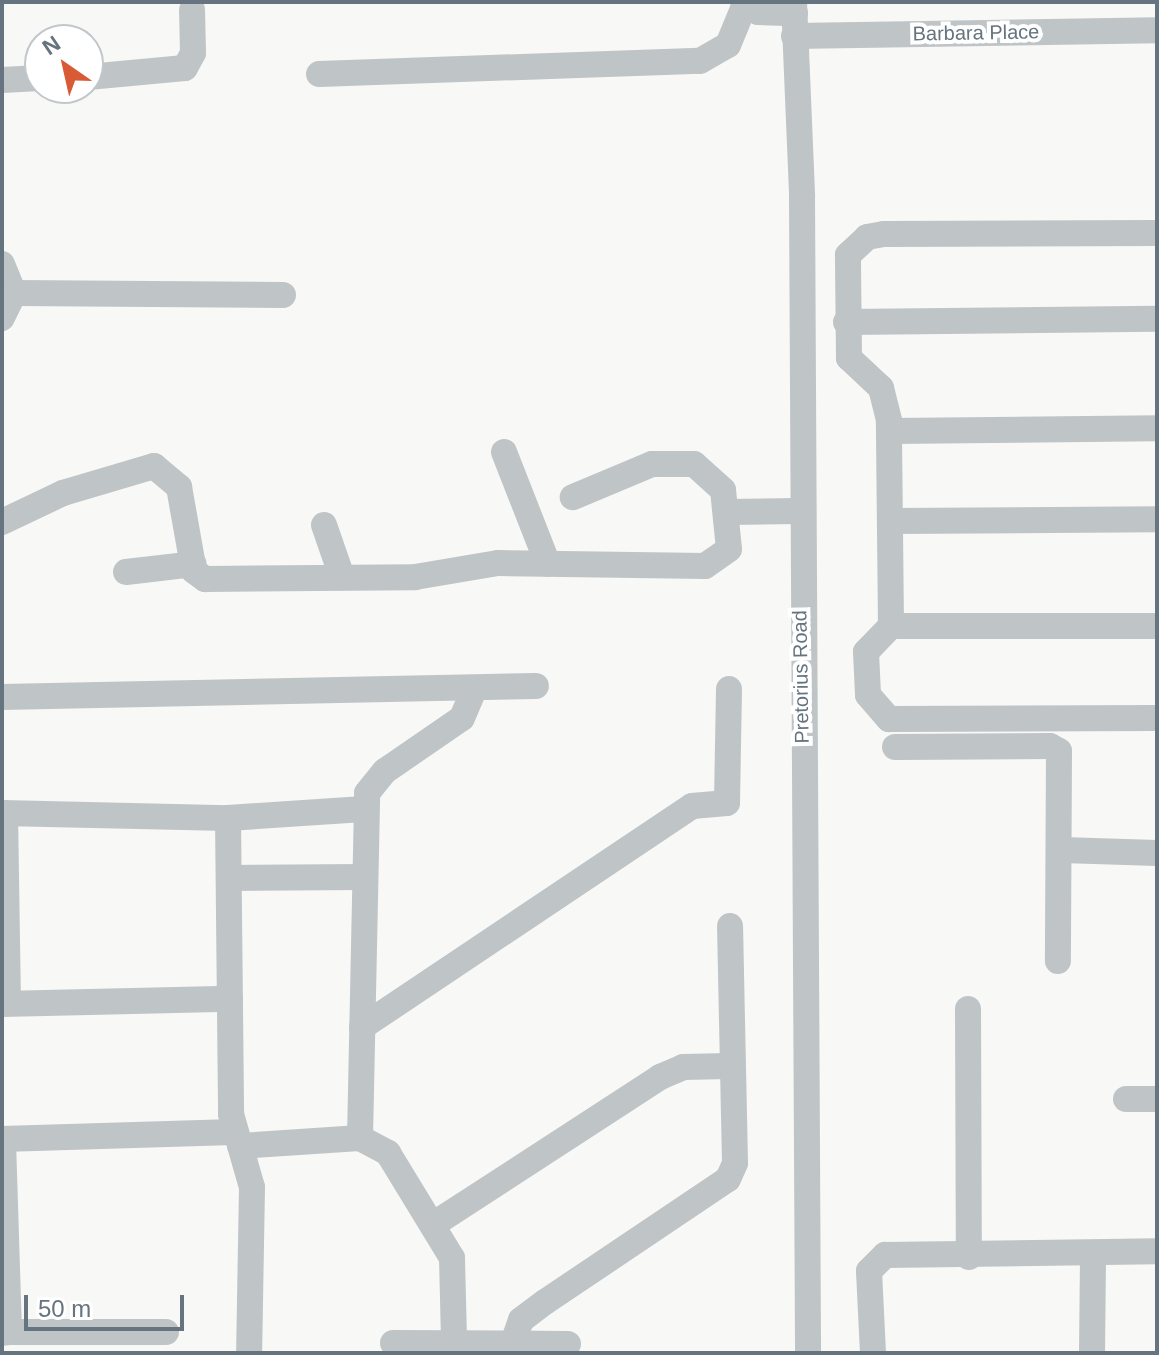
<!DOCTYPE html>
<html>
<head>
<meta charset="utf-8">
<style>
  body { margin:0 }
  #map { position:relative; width:1159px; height:1355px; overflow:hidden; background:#f8f8f6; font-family:Helvetica,sans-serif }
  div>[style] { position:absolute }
  .minor>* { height:26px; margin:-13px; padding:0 13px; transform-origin:13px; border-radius:13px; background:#bfc4c7 }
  span { translate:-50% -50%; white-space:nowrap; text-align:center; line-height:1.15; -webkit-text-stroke:8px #fff; paint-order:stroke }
  .street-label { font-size:20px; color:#65747f }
  .frame { position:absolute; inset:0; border:4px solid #65747f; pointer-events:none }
  .north { position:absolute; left:24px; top:24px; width:80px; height:80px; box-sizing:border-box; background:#fff; border:2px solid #c1c7cc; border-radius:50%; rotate:326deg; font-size:22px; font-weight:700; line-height:32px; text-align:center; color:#65747f }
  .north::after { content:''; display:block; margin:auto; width:28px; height:36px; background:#d95b35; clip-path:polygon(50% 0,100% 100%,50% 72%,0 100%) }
  .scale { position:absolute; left:24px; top:1295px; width:160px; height:36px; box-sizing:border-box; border:4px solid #65747f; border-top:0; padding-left:10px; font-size:24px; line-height:28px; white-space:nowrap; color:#65747f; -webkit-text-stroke:6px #fff; paint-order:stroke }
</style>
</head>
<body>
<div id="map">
  <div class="minor">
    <div style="left:743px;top:2px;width:18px;rotate:34deg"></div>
    <div style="left:758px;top:12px;width:37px;rotate:2deg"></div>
    <div style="left:794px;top:2px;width:194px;rotate:87.6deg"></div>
    <div style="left:802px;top:196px;width:1157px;rotate:89.7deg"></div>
    <div style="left:794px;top:36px;width:363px;rotate:-0.9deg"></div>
    <div style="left:319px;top:74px;width:381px;rotate:-2deg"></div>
    <div style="left:700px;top:61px;width:32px;rotate:-30deg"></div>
    <div style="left:728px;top:45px;width:44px;rotate:-67.5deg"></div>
    <div style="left:88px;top:77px;width:97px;rotate:-5.3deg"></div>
    <div style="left:185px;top:68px;width:17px;rotate:-62deg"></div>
    <div style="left:193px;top:53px;width:43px;rotate:-91.3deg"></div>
    <div style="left:2px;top:80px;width:38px;rotate:-3deg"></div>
    <div style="left:2px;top:264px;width:31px;rotate:68deg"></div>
    <div style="left:14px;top:293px;width:28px;rotate:116deg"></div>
    <div style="left:14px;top:293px;width:269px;rotate:0.4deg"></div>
    <div style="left:846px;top:322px;width:311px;rotate:-0.6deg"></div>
    <div style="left:890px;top:431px;width:267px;rotate:-0.6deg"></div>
    <div style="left:504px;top:452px;width:120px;rotate:68.6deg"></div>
    <div style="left:728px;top:512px;width:71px;rotate:-0.8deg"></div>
    <div style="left:893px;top:521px;width:264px;rotate:-0.4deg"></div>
    <div style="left:2px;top:522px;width:68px;rotate:-25.4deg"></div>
    <div style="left:63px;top:493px;width:95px;rotate:-16.5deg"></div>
    <div style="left:154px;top:466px;width:33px;rotate:40deg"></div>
    <div style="left:179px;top:487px;width:85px;rotate:79.9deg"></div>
    <div style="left:194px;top:571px;width:14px;rotate:36deg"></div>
    <div style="left:205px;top:579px;width:210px;rotate:-0.5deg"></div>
    <div style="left:415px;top:577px;width:84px;rotate:-9.6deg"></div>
    <div style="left:498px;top:563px;width:207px;rotate:0.8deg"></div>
    <div style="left:705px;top:566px;width:29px;rotate:-35deg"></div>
    <div style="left:729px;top:549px;width:59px;rotate:-95.8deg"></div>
    <div style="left:723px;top:490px;width:39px;rotate:-138deg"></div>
    <div style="left:694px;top:464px;width:42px;rotate:180deg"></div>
    <div style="left:652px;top:464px;width:86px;rotate:157.3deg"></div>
    <div style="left:324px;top:525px;width:55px;rotate:70.9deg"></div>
    <div style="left:126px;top:572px;width:68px;rotate:-6.7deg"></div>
    <div style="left:891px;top:626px;width:206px;rotate:-90.6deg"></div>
    <div style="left:889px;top:420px;width:33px;rotate:-104deg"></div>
    <div style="left:881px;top:388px;width:44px;rotate:-136.8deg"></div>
    <div style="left:849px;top:358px;width:103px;rotate:-90.6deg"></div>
    <div style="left:848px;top:255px;width:26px;rotate:-43deg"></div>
    <div style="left:867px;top:237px;width:17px;rotate:-10deg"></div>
    <div style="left:884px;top:234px;width:273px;rotate:-0.2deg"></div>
    <div style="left:1157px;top:626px;width:266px;rotate:180deg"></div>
    <div style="left:891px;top:626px;width:36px;rotate:134deg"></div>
    <div style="left:866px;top:652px;width:43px;rotate:87.3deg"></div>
    <div style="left:868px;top:695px;width:32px;rotate:49deg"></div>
    <div style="left:889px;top:719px;width:268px;rotate:-0.2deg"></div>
    <div style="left:2px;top:697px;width:534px;rotate:-1.18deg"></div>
    <div style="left:895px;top:747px;width:155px;rotate:-0.4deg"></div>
    <div style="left:1050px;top:746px;width:10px;rotate:29deg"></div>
    <div style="left:1059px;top:751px;width:210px;rotate:90.3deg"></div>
    <div style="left:2px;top:813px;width:226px;rotate:1.3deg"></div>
    <div style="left:228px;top:818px;width:136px;rotate:-3.8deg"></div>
    <div style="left:5px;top:813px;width:190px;rotate:89.1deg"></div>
    <div style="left:228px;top:818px;width:296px;rotate:89.4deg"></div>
    <div style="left:231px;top:1114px;width:76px;rotate:74deg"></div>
    <div style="left:252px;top:1187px;width:166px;rotate:91deg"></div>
    <div style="left:1062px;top:850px;width:95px;rotate:1.8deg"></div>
    <div style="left:229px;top:878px;width:134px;rotate:-0.4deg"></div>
    <div style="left:2px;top:1004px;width:228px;rotate:-1.3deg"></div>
    <div style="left:968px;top:1009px;width:248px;rotate:89.8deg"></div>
    <div style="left:362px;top:1027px;width:397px;rotate:-33.8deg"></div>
    <div style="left:692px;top:806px;width:35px;rotate:-5deg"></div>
    <div style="left:727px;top:803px;width:114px;rotate:-89deg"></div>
    <div style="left:1126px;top:1099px;width:31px"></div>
    <div style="left:360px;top:1138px;width:345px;rotate:-88.8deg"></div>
    <div style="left:367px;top:793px;width:28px;rotate:-51deg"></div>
    <div style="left:385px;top:771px;width:93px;rotate:-34.5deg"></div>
    <div style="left:462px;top:718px;width:30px;rotate:-67deg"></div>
    <div style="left:2px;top:1139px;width:232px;rotate:-1.7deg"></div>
    <div style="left:240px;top:1146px;width:120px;rotate:-3.8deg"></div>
    <div style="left:360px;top:1138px;width:32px;rotate:28deg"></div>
    <div style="left:388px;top:1153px;width:123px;rotate:58.6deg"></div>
    <div style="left:452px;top:1258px;width:83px;rotate:88.6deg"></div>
    <div style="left:434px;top:1224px;width:270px;rotate:-33deg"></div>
    <div style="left:660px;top:1077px;width:25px;rotate:-23deg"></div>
    <div style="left:683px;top:1067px;width:46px;rotate:-1.2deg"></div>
    <div style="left:9px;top:1332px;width:157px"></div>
    <div style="left:2px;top:1333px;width:7px;rotate:-8deg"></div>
    <div style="left:9px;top:1332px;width:193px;rotate:-91.8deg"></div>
    <div style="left:393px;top:1343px;width:175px;rotate:0.3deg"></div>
    <div style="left:513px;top:1343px;width:24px;rotate:-71deg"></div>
    <div style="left:521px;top:1320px;width:30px;rotate:-37deg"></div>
    <div style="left:545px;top:1302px;width:220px;rotate:-33.9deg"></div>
    <div style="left:728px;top:1179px;width:17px;rotate:-66deg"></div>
    <div style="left:735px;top:1163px;width:237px;rotate:-91.2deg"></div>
    <div style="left:873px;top:1353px;width:82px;rotate:-92.8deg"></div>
    <div style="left:869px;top:1271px;width:23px;rotate:-45deg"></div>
    <div style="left:885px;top:1255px;width:272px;rotate:-0.8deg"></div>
    <div style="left:1092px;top:1353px;width:100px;rotate:-89.4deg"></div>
  </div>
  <div class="street-label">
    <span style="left:976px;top:33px;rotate:-1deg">Barbara Place</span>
    <span style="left:801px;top:677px;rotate:-91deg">Pretorius Road</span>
  </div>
  <div class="frame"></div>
  <div class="north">N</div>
  <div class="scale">50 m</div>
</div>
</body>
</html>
